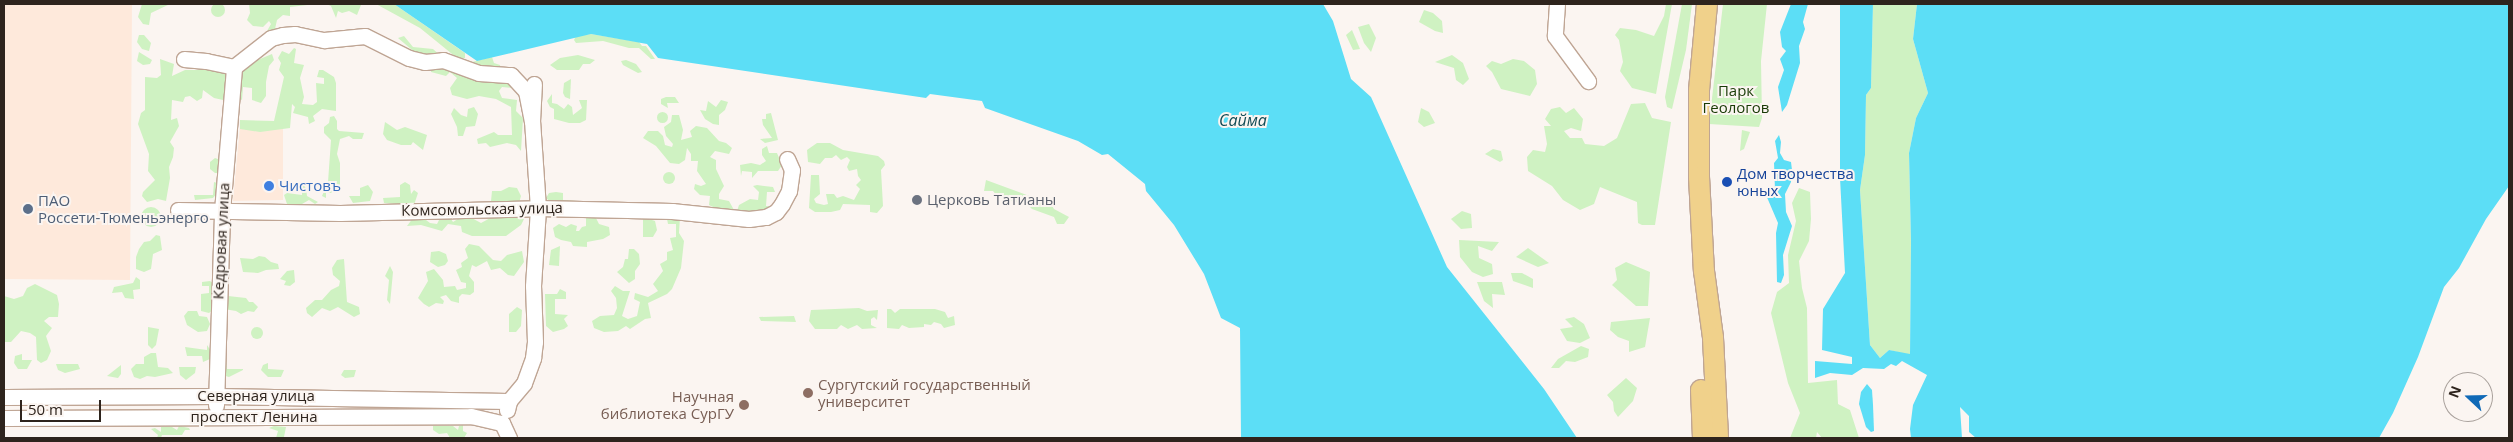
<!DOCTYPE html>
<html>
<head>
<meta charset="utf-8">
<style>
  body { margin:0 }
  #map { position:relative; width:2513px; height:442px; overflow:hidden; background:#fbf5f1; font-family:"Open Sans",sans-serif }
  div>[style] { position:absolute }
  .built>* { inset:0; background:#fee9db }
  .green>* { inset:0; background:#cff2c2 }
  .round { border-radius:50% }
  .water>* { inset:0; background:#5cdef6 }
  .roads { filter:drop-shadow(1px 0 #bfa594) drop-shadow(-1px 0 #bfa594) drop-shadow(0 1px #bfa594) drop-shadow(0 -1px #bfa594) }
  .minor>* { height:15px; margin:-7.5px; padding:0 7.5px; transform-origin:7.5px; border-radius:7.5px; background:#fff }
  .major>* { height:20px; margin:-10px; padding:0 10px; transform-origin:10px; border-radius:10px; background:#f0d18b }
  .dots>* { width:14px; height:14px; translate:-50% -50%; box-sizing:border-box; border:2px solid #fbf5f1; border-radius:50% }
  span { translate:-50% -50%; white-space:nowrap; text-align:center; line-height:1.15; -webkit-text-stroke:4px #fbf5f1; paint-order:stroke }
  .park-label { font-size:15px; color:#193b06 }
  .transit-label { font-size:15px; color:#164399 }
  .left { translate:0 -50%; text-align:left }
  .shop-label { font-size:15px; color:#366cbe }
  .service-label { font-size:15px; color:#4e5e75 }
  .worship-label { font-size:15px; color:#5b616d }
  .street-label { font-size:15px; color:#2e241d }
  .education-label { font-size:15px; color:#785e54 }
  .right { translate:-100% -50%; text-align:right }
  .water-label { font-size:16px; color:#124b55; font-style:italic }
  .frame { position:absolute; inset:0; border:5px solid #2e241d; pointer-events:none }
  .north { position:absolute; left:2443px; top:372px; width:50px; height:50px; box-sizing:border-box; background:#fbf5f1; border:1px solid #a9a19c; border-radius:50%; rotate:291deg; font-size:14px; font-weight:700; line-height:20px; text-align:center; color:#2e241d }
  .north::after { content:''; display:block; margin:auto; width:18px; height:22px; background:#106ab7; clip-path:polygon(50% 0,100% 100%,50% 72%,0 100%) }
  .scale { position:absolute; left:20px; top:400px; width:81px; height:22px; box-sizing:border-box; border:2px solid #2e241d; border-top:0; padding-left:6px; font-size:15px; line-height:18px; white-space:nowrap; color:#2e241d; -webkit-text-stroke:4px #fbf5f1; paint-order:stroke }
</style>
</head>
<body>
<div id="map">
  <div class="built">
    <div style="clip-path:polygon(4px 4px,132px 4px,130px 280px,4px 279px)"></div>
    <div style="clip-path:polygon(240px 126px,283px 127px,283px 200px,233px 201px)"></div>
  </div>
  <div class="green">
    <div class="round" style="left:211px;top:3px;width:14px;height:14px"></div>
    <div style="clip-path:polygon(142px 4px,170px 4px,151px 13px,149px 25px,143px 24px,138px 17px)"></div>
    <div style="clip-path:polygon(249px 4px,316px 4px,290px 7px,290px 16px,283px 15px,277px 20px,275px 29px,270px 34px,267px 31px,271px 24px,269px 21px,263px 27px,253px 26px,247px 20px,250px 13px)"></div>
    <div style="clip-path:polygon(326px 4px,360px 4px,361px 5px,357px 15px,349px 11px,342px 13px,338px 11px,336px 18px,331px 6px)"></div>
    <div style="clip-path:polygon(376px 4px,394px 4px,465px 53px,465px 58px,457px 58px,420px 28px)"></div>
    <div style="clip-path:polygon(1666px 4px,1672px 4px,1656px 94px,1632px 88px,1620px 71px,1623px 62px,1619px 40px,1615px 35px,1620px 28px,1636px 30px,1654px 36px,1664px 16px)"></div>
    <div style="clip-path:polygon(1682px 4px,1692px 4px,1686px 50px,1672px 109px,1667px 107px,1665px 97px)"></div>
    <div style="clip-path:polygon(1723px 4px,1767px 4px,1761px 61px,1762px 118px,1759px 127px,1709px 124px)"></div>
    <div style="clip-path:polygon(1873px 4px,1917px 4px,1913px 39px,1928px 93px,1916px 118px,1909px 153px,1911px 242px,1910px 355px,1889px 350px,1880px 358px,1870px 345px,1860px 190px,1865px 155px,1866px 95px,1871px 88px)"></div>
    <div style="clip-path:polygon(1424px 10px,1433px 13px,1442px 21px,1443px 33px,1435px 31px,1419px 22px)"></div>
    <div style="clip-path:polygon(1369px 24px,1376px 38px,1371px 52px,1364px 43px,1358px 27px)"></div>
    <div style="clip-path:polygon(1352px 30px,1360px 49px,1353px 50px,1346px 35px)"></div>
    <div style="clip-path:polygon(591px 34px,639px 42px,642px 46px,646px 46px,655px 59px,651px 59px,639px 48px,629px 48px,603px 41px,576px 43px,574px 40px,576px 36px)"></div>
    <div style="clip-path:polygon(139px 35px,144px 35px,151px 43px,149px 51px,142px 49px,137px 42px)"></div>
    <div style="clip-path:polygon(404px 36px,413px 47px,433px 49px,442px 57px,418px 55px,398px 38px)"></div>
    <div style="clip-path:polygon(294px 48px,296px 49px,294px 63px,304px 65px,300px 78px,304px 97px,302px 104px,313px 105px,317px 102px,316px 83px,324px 84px,324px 78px,317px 77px,319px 70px,323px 70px,334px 77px,336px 83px,336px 111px,322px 109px,313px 116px,315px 121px,309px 124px,308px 117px,293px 113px,295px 107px,292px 104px,290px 128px,260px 132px,240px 129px,240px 120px,274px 121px,284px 77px,279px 70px,281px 63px,278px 58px,282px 51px,289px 54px)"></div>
    <div style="clip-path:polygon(139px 52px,152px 60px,150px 64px,143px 65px,137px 61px)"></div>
    <div style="clip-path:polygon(272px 54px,274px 60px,269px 66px,266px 82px,266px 96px,261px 103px,252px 100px,252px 88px,243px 87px,242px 100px,240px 99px,241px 67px)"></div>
    <div style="clip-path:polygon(578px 55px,595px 60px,590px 64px,583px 64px,579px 70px,557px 70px,550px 65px,560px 58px)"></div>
    <div style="clip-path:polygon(1452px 55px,1463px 63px,1469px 79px,1463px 85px,1456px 80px,1454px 68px,1435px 62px)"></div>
    <div style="clip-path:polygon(492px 57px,494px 63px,500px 65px,501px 70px,476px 65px,472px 62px)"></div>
    <div style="clip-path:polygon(160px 59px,174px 64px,172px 76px,185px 70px,197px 70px,206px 66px,225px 71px,229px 80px,223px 100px,214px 98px,203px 90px,202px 98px,197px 101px,190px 96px,185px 97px,183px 102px,172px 100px,171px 120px,177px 118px,179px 126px,170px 142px,174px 148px,173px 157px,169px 167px,170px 178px,166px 201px,158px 199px,147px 202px,142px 196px,143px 192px,155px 180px,148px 171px,149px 154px,138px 124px,141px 113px,145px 110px,145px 77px,157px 78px,161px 75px)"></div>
    <div style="clip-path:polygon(1513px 59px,1524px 61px,1535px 70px,1537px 84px,1530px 96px,1501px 89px,1492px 72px,1486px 66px,1492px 61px,1501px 64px)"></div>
    <div style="clip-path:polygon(626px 60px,636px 64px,642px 72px,638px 73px,623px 65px,621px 61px)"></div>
    <div style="clip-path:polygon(440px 64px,491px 82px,509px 81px,512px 88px,502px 87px,499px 91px,502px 98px,517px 100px,516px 111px,523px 118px,521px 151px,516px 145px,507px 143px,490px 147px,486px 143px,478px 144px,477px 139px,494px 132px,498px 135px,512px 135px,511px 107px,496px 99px,479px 96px,467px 99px,452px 95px,450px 88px,457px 78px,450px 72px,446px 76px,431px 72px,431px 67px)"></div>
    <div style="clip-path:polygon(571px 79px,570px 99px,565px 97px,563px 93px,564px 83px)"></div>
    <div style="clip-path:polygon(552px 94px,552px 103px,557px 104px,564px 109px,568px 104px,572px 107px,573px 115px,582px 108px,579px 100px,587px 100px,586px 120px,580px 123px,569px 123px,554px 119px,554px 109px,550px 107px,547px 101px)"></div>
    <div style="clip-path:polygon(666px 97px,675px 97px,679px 103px,667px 103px,668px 108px,661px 104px,661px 99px)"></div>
    <div style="clip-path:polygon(721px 100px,728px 102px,725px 110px,719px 115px,719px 125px,713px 124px,705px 119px,700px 110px,706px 111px,708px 101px,716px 107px)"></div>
    <div style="clip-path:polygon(1645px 103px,1652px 118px,1671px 122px,1655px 225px,1642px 225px,1638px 223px,1637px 202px,1600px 187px,1594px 204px,1580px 210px,1563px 200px,1552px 186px,1528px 171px,1527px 157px,1533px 150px,1545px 152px,1547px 144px,1544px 126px,1551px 126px,1545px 119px,1551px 109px,1560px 107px,1566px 113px,1574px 108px,1583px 119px,1581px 131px,1571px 128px,1564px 131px,1570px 138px,1582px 138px,1585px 144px,1604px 146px,1617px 138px,1631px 104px)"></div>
    <div style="clip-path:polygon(474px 107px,478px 114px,475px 126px,466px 127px,463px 136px,458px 136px,457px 127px,451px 114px,454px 108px,461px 115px,467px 117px,468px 109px)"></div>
    <div style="clip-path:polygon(1421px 108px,1429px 112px,1435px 123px,1424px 127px,1418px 122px)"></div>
    <div class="round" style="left:656.5px;top:111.5px;width:11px;height:11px"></div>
    <div style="clip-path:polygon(771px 113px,778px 140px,765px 143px,760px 139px,772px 138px,763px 125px,762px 119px,766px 119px,766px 114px)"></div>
    <div style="clip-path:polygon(672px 115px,679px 115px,683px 130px,681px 140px,692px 137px,690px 131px,696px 126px,707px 128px,719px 141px,726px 143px,732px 148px,729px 154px,715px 151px,710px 157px,716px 160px,716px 169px,724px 186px,719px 194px,719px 199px,729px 201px,734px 210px,729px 211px,715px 208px,709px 205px,710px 196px,700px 195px,694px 189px,695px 184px,701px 186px,706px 184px,697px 171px,698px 161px,691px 161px,691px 154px,687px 148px,685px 160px,679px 164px,670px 163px,656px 146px,643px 138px,648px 131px,658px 131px,663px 136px,665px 145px,672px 147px,673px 144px,666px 136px,664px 127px,671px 122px)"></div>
    <div style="clip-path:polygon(334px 116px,337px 121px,337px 129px,339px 131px,364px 133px,362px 139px,353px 139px,349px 136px,340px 139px,337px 154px,340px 163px,340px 190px,334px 188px,332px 193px,326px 193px,326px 198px,322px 196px,328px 182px,331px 140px,324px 133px,324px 127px,329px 123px,330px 117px)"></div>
    <div style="clip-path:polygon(385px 122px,397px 130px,405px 127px,427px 135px,423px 150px,413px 142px,411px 145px,401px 145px,387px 140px,383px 134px)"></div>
    <div style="clip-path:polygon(1742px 130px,1750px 132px,1744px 149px,1740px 151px)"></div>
    <div style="clip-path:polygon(817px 143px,830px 143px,843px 150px,878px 156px,884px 161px,885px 165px,881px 170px,883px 206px,877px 213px,870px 212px,870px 205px,843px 204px,840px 210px,831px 212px,815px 212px,809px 208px,811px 175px,819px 175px,820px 194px,814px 199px,816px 203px,824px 205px,828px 204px,826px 194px,834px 194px,837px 198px,843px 196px,854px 200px,860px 189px,856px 185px,861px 180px,858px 176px,857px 169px,849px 171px,847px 167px,850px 160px,847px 157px,841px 160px,836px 155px,832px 158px,825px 158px,820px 164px,808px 162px,807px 150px)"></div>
    <div style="clip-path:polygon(767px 146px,769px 153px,777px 153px,782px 165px,778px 171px,758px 171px,752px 178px,752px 172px,742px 171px,741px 176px,740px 165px,751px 163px,760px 165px,766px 161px,762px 155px,762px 149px)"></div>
    <div style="clip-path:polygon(1493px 149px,1501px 151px,1503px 160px,1500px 162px,1485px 154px)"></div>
    <div style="clip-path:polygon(215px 158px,223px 161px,221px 173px,215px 173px,210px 169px,210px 162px)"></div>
    <div class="round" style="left:663px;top:172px;width:12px;height:12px"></div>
    <div style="clip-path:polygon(986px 180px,1051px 204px,1054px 209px,1069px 217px,1064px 224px,1057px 224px,1054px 217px,1032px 209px,1027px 204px,1011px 201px,1008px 197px,998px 197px,993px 191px,984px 191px)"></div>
    <div style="clip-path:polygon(214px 182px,217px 183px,219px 191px,213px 198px,195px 200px,194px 195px,213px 195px)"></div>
    <div style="clip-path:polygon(405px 182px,410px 185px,411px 194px,414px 190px,418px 193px,414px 205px,384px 203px,383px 198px,400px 197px,400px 185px)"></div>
    <div style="clip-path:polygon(302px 183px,306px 188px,307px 196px,318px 202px,315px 204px,309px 200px,302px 204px,287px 204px,284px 195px,287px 193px,302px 195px)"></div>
    <div style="clip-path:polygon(368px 185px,373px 192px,370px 201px,353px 203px,349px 196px,360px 196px,360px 188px)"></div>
    <div style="clip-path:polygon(757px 185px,773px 187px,775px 192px,767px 192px,766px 206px,777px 207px,763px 214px,737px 211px,739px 205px,750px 199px,758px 200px,759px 192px,753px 186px)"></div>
    <div style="clip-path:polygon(509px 187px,517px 188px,521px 196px,519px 203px,506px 204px,491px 201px,492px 191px,501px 191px)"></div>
    <div style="clip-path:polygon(1799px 188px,1810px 192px,1811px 219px,1809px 241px,1799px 261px,1802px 288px,1807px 308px,1808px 383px,1837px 380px,1838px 404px,1850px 410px,1859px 438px,1822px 438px,1817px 432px,1816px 438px,1790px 438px,1800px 413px,1788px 383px,1771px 313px,1777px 292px,1789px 283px,1788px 255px,1796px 221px,1792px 203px)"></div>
    <div style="clip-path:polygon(556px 192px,563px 193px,563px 200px,577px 201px,573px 204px,553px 204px,546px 198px,549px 193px)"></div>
    <div class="round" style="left:141px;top:207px;width:20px;height:20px"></div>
    <div style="clip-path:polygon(1462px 211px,1471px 214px,1472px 228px,1461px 229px,1451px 219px)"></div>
    <div style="clip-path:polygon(515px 214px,524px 219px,521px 225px,506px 236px,472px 236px,462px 232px,461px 226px,448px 224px,442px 231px,421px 225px,407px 226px,413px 218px,422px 217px,430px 223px,437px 224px,440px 218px,449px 216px,453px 222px,461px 217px,468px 216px,481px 223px,494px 216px)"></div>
    <div style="clip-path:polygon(673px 215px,680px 217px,679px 233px,684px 241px,681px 268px,672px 289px,667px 294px,648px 303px,651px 318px,645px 319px,630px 329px,626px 326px,618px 331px,604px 332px,594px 328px,592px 321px,600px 316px,614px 315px,617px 308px,616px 298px,611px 291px,615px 286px,623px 291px,630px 291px,622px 316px,628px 319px,637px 316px,640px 302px,634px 299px,635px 293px,648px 297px,658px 291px,653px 284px,663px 271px,660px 264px,667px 260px,667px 252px,673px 250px,670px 238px,676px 237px,676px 224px,668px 224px,667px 219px)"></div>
    <div style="clip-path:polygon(586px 217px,596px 218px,599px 224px,609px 227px,610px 235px,603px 239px,587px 242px,587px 247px,573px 246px,571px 242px,561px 240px,555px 237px,553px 228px,559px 224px,566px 227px,571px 224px,577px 226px,576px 231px,579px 231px,582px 227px,586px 226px)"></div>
    <div style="clip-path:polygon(643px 217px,655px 221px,657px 230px,653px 237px,643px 237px)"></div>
    <div style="clip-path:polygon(156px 235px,160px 236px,162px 250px,153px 254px,151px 269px,144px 272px,136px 269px,136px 257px,139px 249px,144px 242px,150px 241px)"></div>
    <div style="clip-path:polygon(1459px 240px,1499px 242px,1492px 251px,1478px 246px,1479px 258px,1492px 264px,1493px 274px,1483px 277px,1472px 272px,1460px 257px)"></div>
    <div style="clip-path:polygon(469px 244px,479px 246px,493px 260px,501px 261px,507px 255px,522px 251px,524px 262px,514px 276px,508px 275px,500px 268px,491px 270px,487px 261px,476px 267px,472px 265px,469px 276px,474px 282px,474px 292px,470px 295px,462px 294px,459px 297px,459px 303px,451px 301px,446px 295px,440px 297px,444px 301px,443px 304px,436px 303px,429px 307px,424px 304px,418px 298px,428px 281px,426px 272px,434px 269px,443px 280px,444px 287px,455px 286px,457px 290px,466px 288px,466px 283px,461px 282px,456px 270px,462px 267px,461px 263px,468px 258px,465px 249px)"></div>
    <div style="clip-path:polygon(560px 246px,559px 266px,549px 265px,551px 250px)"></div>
    <div style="clip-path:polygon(1528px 248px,1549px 263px,1538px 267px,1516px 257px)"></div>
    <div style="clip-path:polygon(629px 249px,634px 249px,639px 254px,640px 264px,635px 271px,635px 279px,629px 283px,617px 272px,623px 267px,625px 259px,628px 259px)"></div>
    <div style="clip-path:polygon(439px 251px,446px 254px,448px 261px,445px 265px,438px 267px,430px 262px,431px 252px)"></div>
    <div style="clip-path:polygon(259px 256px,265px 257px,271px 262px,278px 264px,279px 269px,266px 270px,258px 273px,243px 272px,240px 258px,253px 259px)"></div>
    <div style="clip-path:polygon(344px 259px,347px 302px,359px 307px,360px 314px,354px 317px,338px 307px,330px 311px,322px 308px,312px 317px,307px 313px,306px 308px,315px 300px,322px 300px,331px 290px,339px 286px,340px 281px,333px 275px,332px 268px,337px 260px)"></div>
    <div style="clip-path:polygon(1626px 262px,1650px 272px,1648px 306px,1636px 306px,1612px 285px,1617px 280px,1615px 268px)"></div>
    <div style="clip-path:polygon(390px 266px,393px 272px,390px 304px,387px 300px,389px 280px,385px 276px)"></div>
    <div style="clip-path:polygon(294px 270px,295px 282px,290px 286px,284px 285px,286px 281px,280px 279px,287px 271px)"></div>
    <div style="clip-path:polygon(1511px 273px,1522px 273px,1533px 279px,1533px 288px,1513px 281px)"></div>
    <div style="clip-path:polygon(136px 277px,140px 280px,140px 289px,133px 290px,134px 299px,125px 298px,122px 292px,112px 293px,114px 287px,133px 283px)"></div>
    <div style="clip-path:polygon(210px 281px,214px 284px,214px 309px,209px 313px,201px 311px,201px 294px,209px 293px,209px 286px,202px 286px,202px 282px)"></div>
    <div style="clip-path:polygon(1477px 282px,1502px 282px,1505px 295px,1492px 294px,1493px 308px,1484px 301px)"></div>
    <div style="clip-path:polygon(35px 284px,57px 295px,59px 304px,58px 317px,49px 317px,44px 321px,52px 328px,46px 336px,51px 351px,47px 360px,41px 363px,37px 360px,36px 337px,30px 333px,21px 331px,11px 342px,4px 342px,4px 296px,14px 299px,23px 296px,27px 288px)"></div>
    <div style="clip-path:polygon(560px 289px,566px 292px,566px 299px,555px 299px,555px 314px,568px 315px,564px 319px,568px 326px,564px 329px,553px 332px,546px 326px,545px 294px,557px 294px)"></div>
    <div style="clip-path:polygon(228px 296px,246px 298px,249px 302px,253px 302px,258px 307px,254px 312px,248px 311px,241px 314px,236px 311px,224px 309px)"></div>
    <div style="clip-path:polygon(517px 307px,522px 310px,521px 326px,516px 332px,509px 332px,509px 314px)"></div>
    <div style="clip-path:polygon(859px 308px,867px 311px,878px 310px,877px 320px,874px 317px,871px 319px,871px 325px,877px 328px,862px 329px,857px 325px,848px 329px,841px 325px,837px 329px,815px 329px,809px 321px,811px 310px)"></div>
    <div style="clip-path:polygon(887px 309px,891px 309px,895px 313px,900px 309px,935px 309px,945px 312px,948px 318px,954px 316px,955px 325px,944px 328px,941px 324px,934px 322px,931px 325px,924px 324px,924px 327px,909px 328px,902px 325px,899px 329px,887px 328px)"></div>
    <div style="clip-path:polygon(188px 311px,197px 311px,199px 316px,207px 317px,210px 324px,207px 331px,198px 332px,187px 325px,184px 316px)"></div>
    <div style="clip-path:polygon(794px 316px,796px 322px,761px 321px,759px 317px)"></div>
    <div style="clip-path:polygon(1574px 317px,1584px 324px,1590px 338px,1580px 343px,1567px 341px,1560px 329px,1573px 327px,1565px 319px)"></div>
    <div style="clip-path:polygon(1650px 318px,1645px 347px,1629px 352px,1629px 341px,1618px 337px,1610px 330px,1611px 322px)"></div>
    <div style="clip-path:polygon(148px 327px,159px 329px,156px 345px,152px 349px,148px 345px)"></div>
    <div class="round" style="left:251px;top:327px;width:12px;height:12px"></div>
    <div style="clip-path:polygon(207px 345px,211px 351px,210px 359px,203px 362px,202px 356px,187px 356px,185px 347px,207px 350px)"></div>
    <div style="clip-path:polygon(1581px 346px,1589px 349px,1588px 357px,1575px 362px,1566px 361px,1559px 368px,1551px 368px,1558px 359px)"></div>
    <div style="clip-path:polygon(151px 353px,156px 353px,158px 367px,168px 368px,173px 373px,155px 377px,147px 376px,140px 379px,134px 377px,131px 369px,136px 364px,144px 364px,144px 357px)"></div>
    <div style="clip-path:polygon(22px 354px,22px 360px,32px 360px,27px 369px,18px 369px,14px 363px,15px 356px)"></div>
    <div style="clip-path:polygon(226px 360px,227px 369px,243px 369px,243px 370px,229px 377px,222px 375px,221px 361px)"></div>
    <div style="clip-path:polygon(268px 363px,268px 369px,284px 370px,281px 377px,268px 377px,261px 370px,263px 365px)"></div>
    <div style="clip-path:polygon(56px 364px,78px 364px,80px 369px,65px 373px,58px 370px)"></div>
    <div style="clip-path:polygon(121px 365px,121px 374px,118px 378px,107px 376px)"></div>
    <div style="clip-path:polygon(179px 367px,196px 367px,195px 373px,186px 380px,180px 375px)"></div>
    <div style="clip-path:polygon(344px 370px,356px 370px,354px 377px,345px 378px,341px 375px)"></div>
    <div style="clip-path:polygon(1626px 378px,1637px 388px,1633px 401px,1618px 417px,1614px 411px,1613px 402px,1607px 395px)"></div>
    <div style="clip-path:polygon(463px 425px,463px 431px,467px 433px,464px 438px,450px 438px,447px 433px,439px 434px,433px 430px,433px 426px,453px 426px,458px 430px,459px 426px)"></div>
    <div style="clip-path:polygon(179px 426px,189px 428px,190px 430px,185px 430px,182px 435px,162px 435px,161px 438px,157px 438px,158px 435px,151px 429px,155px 428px,161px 432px,161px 427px,172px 427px,177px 430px)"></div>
    <div style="clip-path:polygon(274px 426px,286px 427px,284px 437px,276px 438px,278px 431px,269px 428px)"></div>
  </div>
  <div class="water">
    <div style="clip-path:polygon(394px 4px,1323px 4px,1333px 21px,1351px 79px,1371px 97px,1447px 267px,1544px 389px,1577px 438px,1241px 438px,1240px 328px,1221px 318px,1204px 274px,1174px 225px,1146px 191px,1145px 184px,1108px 154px,1102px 155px,1078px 141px,985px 108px,982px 101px,930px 94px,926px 98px,658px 58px,647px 44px,591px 34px,477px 61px)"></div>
    <div style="clip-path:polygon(1791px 4px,1808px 4px,1803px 22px,1805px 29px,1799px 46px,1800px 63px,1787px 105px,1782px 112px,1778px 87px,1784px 70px,1780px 59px,1786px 51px,1782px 47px,1780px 32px)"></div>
    <div style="clip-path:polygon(1840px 4px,1873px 4px,1871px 88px,1866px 95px,1865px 155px,1860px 190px,1870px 345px,1880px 358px,1889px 350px,1910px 354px,1911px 242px,1909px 153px,1916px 118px,1928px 93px,1913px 39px,1917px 4px,2509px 4px,2509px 186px,2486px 219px,2459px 268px,2444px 287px,2418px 357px,2393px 413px,2379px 438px,1976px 438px,1969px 432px,1969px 416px,1960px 407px,1962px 438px,1911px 438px,1910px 429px,1913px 405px,1927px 375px,1902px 361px,1896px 366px,1891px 364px,1884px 369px,1863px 368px,1852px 375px,1830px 373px,1815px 378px,1815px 361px,1852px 364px,1852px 357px,1822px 350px,1823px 309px,1845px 273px,1840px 178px)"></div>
    <div style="clip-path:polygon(1779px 135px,1781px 142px,1780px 153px,1784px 160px,1791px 162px,1792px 170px,1791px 182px,1785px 194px,1786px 212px,1792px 226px,1783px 255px,1784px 275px,1781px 283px,1777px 282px,1776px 233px,1778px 223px,1766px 195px,1775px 190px,1774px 163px,1778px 158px,1775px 141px)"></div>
    <div style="clip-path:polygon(1867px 384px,1872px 390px,1873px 405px,1874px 431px,1871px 432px,1866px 427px,1859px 404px,1861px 392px)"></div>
  </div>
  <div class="roads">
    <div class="minor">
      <div style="left:1557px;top:4px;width:32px;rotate:94deg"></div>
      <div style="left:1555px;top:36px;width:56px;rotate:53.7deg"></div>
      <div style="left:184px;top:59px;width:22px;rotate:5deg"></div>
      <div style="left:206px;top:61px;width:29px;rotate:12deg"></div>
      <div style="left:234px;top:67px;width:47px;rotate:-38.1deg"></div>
      <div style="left:271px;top:38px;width:12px;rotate:-14deg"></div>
      <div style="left:283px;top:35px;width:12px;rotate:-5deg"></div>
      <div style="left:295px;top:34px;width:30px;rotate:12deg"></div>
      <div style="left:324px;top:40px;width:41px;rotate:-5.6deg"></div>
      <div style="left:365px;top:36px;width:49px;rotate:26.6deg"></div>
      <div style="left:409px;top:58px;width:16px;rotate:14deg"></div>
      <div style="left:425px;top:62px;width:18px;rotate:-6deg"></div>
      <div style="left:443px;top:60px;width:38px;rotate:20deg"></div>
      <div style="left:479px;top:73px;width:32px;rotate:4deg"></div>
      <div style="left:511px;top:75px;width:22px;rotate:47deg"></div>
      <div style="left:526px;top:91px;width:31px;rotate:79deg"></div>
      <div style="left:178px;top:210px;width:162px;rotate:1.1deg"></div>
      <div style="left:340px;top:213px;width:198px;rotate:-1.4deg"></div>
      <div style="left:538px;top:208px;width:134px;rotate:1.3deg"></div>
      <div style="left:672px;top:211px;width:77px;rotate:5.9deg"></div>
      <div style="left:749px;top:219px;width:17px;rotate:-7deg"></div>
      <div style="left:766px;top:217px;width:11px;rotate:-27deg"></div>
      <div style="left:776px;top:212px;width:10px;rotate:-53deg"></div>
      <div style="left:782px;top:204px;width:15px;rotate:-62deg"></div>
      <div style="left:789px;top:191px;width:21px;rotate:-82deg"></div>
      <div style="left:792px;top:170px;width:12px;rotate:-114deg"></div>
      <div style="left:4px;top:397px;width:212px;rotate:-0.3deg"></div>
      <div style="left:216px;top:396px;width:293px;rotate:1deg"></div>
      <div style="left:216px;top:405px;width:194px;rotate:-88.2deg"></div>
      <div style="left:222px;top:211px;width:144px;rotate:-85.2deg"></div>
      <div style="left:507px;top:410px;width:9px;rotate:-77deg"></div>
      <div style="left:509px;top:401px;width:23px;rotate:-50deg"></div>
      <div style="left:524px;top:383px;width:27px;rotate:-70deg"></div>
      <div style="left:533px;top:358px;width:16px;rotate:-83deg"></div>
      <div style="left:535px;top:342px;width:56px;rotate:-92deg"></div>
      <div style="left:533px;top:286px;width:78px;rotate:-86.3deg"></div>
      <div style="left:538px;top:208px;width:87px;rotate:-93.9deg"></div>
      <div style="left:532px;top:121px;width:37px;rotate:-87deg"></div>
      <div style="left:4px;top:418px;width:467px;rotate:-0.2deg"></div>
      <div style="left:471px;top:416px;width:32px;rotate:13deg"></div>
      <div style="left:502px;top:423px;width:17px;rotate:65deg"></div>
    </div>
    <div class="major">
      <div style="left:1707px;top:4px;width:86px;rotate:95.3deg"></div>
      <div style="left:1699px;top:90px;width:87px;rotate:90deg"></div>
      <div style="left:1699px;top:177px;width:94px;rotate:87deg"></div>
      <div style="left:1704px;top:271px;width:68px;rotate:82.3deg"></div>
      <div style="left:1713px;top:338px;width:100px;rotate:87.1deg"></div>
      <div style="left:1701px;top:390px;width:48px;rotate:87.6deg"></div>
    </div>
  </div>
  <div class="dots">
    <div style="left:1727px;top:182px;background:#1a4fb4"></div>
    <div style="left:269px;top:186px;background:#3f7fe0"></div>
    <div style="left:917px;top:200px;background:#6b7280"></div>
    <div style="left:28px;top:209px;background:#5c6f8a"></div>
    <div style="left:808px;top:393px;background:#8d6e63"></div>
    <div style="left:744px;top:405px;background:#8d6e63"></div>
  </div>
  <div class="park-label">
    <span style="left:1736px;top:99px">Парк<br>Геологов</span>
  </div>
  <div class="transit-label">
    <span class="left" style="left:1737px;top:182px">Дом творчества<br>юных</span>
  </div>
  <div class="shop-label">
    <span class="left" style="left:279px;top:186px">Чистовъ</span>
  </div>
  <div class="service-label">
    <span class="left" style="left:38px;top:209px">ПАО<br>Россети-Тюменьэнерго</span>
  </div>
  <div class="worship-label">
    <span class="left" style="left:927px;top:200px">Церковь Татианы</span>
  </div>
  <div class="street-label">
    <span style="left:482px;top:209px;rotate:-1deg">Комсомольская улица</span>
    <span style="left:221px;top:241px;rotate:-87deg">Кедровая улица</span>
    <span style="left:256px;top:396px">Северная улица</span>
    <span style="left:254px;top:417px">проспект Ленина</span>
  </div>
  <div class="education-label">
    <span class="left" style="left:818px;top:393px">Сургутский государственный<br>университет</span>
    <span class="right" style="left:734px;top:405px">Научная<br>библиотека СурГУ</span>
  </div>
  <div class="water-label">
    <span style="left:1243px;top:120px">Сайма</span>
  </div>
  <div class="frame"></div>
  <div class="north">N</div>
  <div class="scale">50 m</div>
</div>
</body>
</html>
